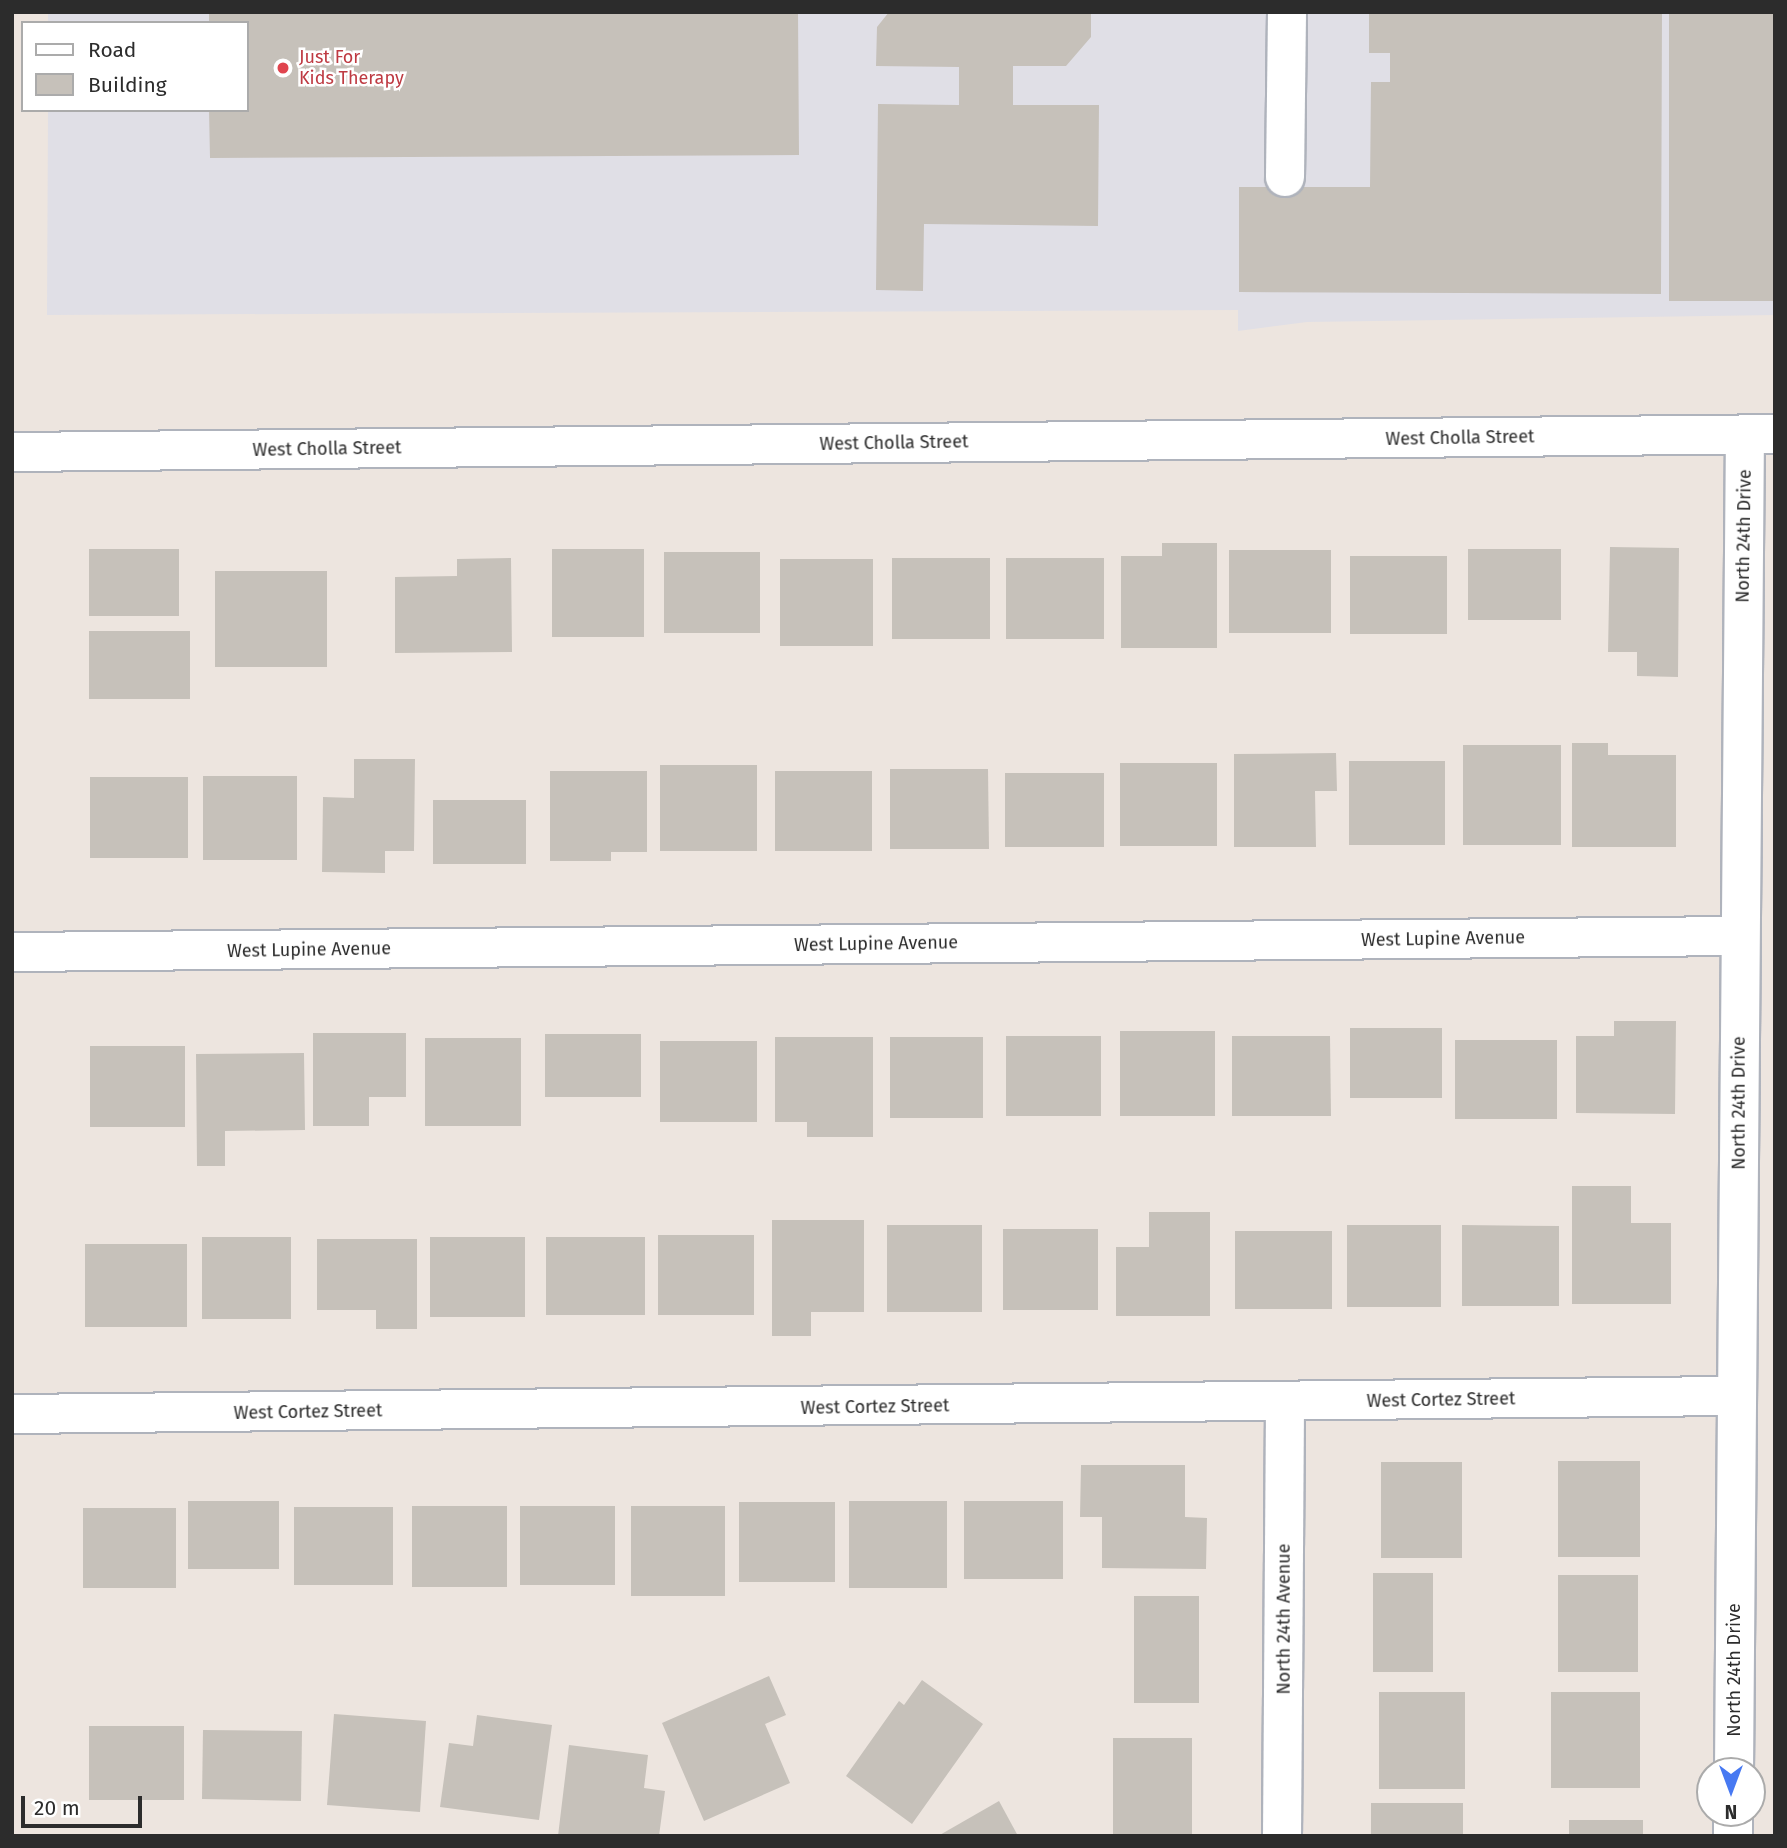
<!DOCTYPE html>
<html>
<head>
<meta charset="utf-8">
<style>
  body { margin:0 }
  #map { position:relative; width:1787px; height:1848px; overflow:hidden; background:#ede5df; font-family:"Fira Sans",sans-serif }
  div>[style] { position:absolute }
  .industrial>* { inset:0; background:#e0dfe6 }
  .building>* { inset:0; background:#c6c1ba }
  .roads { filter:drop-shadow(2px 0 #afb3bc) drop-shadow(-2px 0 #afb3bc) drop-shadow(0 2px #afb3bc) drop-shadow(0 -2px #afb3bc) }
  .minor>* { height:38px; margin:-19px; padding:0 19px; transform-origin:19px; border-radius:19px; background:#fff }
  .dots>* { width:19px; height:19px; translate:-50% -50%; box-sizing:border-box; border:4px solid #fff; border-radius:50% }
  span { translate:-50% -50%; white-space:nowrap; text-align:center; line-height:1.15; -webkit-text-stroke:5px #fff; paint-order:stroke }
  .health-label { font-size:18px; color:#be3a42 }
  .left { translate:0 -50%; text-align:left }
  .street-label { font-size:18px; color:#2c2c2c }
  .frame { position:absolute; inset:0; border:14px solid #2c2c2c; pointer-events:none }
  .legend { position:absolute; left:21px; top:21px; width:228px; height:91px; box-sizing:border-box; background:#fff; border:2px solid #ababab; margin:0; padding:9px 12px; list-style:none; font-size:21px; color:#2c2c2c }
  .legend li { display:flex; align-items:center; gap:14px; height:35px }
  .legend b { width:35px; border:2px solid #ababab }
  .north { position:absolute; left:1696px; top:1757px; width:70px; height:70px; box-sizing:border-box; background:#fff; border:2px solid #ababab; border-radius:50%; rotate:180deg; font-size:19px; font-weight:700; line-height:28px; text-align:center; color:#2c2c2c }
  .north::after { content:''; display:block; margin:auto; width:24px; height:32px; background:#4779f2; clip-path:polygon(50% 0,100% 100%,50% 72%,0 100%) }
  .scale { position:absolute; left:21px; top:1796px; width:121px; height:32px; box-sizing:border-box; border:4px solid #2c2c2c; border-top:0; padding-left:9px; font-size:21px; line-height:24px; white-space:nowrap; color:#2c2c2c; -webkit-text-stroke:5px #fff; paint-order:stroke }
</style>
</head>
<body>
<div id="map">
  <div class="industrial">
    <div style="clip-path:polygon(48px 12px,1775px 12px,1775px 315px,1307px 322px,1238px 331px,1238px 310px,47px 315px,48px 110px,247px 110px,247px 23px,48px 23px)"></div>
  </div>
  <div class="building">
    <div style="clip-path:polygon(209px 12px,798px 12px,799px 155px,210px 158px,209px 110px,247px 110px,247px 23px,209px 23px)"></div>
    <div style="clip-path:polygon(889px 12px,1091px 12px,1091px 37px,1066px 66px,1013px 66px,1013px 105px,1099px 105px,1098px 226px,924px 224px,923px 291px,876px 290px,878px 104px,959px 105px,959px 67px,876px 66px,877px 27px)"></div>
    <div style="clip-path:polygon(1369px 12px,1662px 12px,1661px 294px,1239px 292px,1239px 187px,1370px 187px,1371px 82px,1390px 82px,1390px 53px,1369px 53px)"></div>
    <div style="clip-path:polygon(1669px 12px,1775px 12px,1775px 301px,1669px 301px)"></div>
    <div style="clip-path:polygon(1162px 543px,1217px 543px,1217px 648px,1121px 648px,1121px 556px,1162px 556px)"></div>
    <div style="clip-path:polygon(1610px 547px,1679px 548px,1678px 677px,1637px 676px,1637px 652px,1608px 652px)"></div>
    <div style="clip-path:polygon(89px 549px,179px 549px,179px 616px,89px 616px)"></div>
    <div style="clip-path:polygon(552px 549px,644px 549px,644px 637px,552px 637px)"></div>
    <div style="clip-path:polygon(1468px 549px,1561px 549px,1561px 620px,1468px 620px)"></div>
    <div style="clip-path:polygon(1229px 550px,1331px 550px,1331px 633px,1229px 633px)"></div>
    <div style="clip-path:polygon(664px 552px,760px 552px,760px 633px,664px 633px)"></div>
    <div style="clip-path:polygon(1350px 556px,1447px 556px,1447px 634px,1350px 634px)"></div>
    <div style="clip-path:polygon(511px 558px,512px 652px,395px 653px,395px 577px,457px 576px,457px 559px)"></div>
    <div style="clip-path:polygon(892px 558px,990px 558px,990px 639px,892px 639px)"></div>
    <div style="clip-path:polygon(1006px 558px,1104px 558px,1104px 639px,1006px 639px)"></div>
    <div style="clip-path:polygon(780px 559px,873px 559px,873px 646px,780px 646px)"></div>
    <div style="clip-path:polygon(215px 571px,327px 571px,327px 667px,215px 667px)"></div>
    <div style="clip-path:polygon(89px 631px,190px 631px,190px 699px,89px 699px)"></div>
    <div style="clip-path:polygon(1572px 743px,1608px 743px,1608px 755px,1676px 755px,1676px 847px,1572px 847px)"></div>
    <div style="clip-path:polygon(1463px 745px,1561px 745px,1561px 845px,1463px 845px)"></div>
    <div style="clip-path:polygon(1336px 753px,1337px 791px,1315px 791px,1316px 847px,1234px 847px,1234px 754px)"></div>
    <div style="clip-path:polygon(354px 759px,415px 759px,414px 851px,385px 851px,385px 873px,322px 872px,323px 797px,354px 798px)"></div>
    <div style="clip-path:polygon(1349px 761px,1445px 761px,1445px 845px,1349px 845px)"></div>
    <div style="clip-path:polygon(1120px 763px,1217px 763px,1217px 846px,1120px 846px)"></div>
    <div style="clip-path:polygon(660px 765px,757px 765px,757px 851px,660px 851px)"></div>
    <div style="clip-path:polygon(890px 769px,988px 769px,989px 849px,890px 849px)"></div>
    <div style="clip-path:polygon(550px 771px,647px 771px,647px 852px,611px 852px,611px 861px,550px 861px)"></div>
    <div style="clip-path:polygon(775px 771px,872px 771px,872px 851px,775px 851px)"></div>
    <div style="clip-path:polygon(1005px 773px,1104px 773px,1104px 847px,1005px 847px)"></div>
    <div style="clip-path:polygon(203px 776px,297px 776px,297px 860px,203px 860px)"></div>
    <div style="clip-path:polygon(90px 777px,188px 777px,188px 858px,90px 858px)"></div>
    <div style="clip-path:polygon(433px 800px,526px 800px,526px 864px,433px 864px)"></div>
    <div style="clip-path:polygon(1614px 1021px,1676px 1021px,1675px 1114px,1576px 1113px,1576px 1036px,1614px 1036px)"></div>
    <div style="clip-path:polygon(1350px 1028px,1442px 1028px,1442px 1098px,1350px 1098px)"></div>
    <div style="clip-path:polygon(1120px 1031px,1215px 1031px,1215px 1116px,1120px 1116px)"></div>
    <div style="clip-path:polygon(313px 1033px,406px 1033px,406px 1097px,369px 1097px,369px 1126px,313px 1126px)"></div>
    <div style="clip-path:polygon(545px 1034px,641px 1034px,641px 1097px,545px 1097px)"></div>
    <div style="clip-path:polygon(1006px 1036px,1101px 1036px,1101px 1116px,1006px 1116px)"></div>
    <div style="clip-path:polygon(1232px 1036px,1330px 1036px,1331px 1116px,1232px 1116px)"></div>
    <div style="clip-path:polygon(775px 1037px,873px 1037px,873px 1137px,807px 1137px,807px 1122px,775px 1122px)"></div>
    <div style="clip-path:polygon(890px 1037px,983px 1037px,983px 1118px,890px 1118px)"></div>
    <div style="clip-path:polygon(425px 1038px,521px 1038px,521px 1126px,425px 1126px)"></div>
    <div style="clip-path:polygon(1455px 1040px,1557px 1040px,1557px 1119px,1455px 1119px)"></div>
    <div style="clip-path:polygon(660px 1041px,757px 1041px,757px 1122px,660px 1122px)"></div>
    <div style="clip-path:polygon(90px 1046px,185px 1046px,185px 1127px,90px 1127px)"></div>
    <div style="clip-path:polygon(304px 1053px,305px 1130px,225px 1131px,225px 1166px,197px 1166px,196px 1054px)"></div>
    <div style="clip-path:polygon(1572px 1186px,1631px 1186px,1631px 1223px,1671px 1223px,1671px 1304px,1572px 1304px)"></div>
    <div style="clip-path:polygon(1149px 1212px,1210px 1212px,1210px 1316px,1116px 1316px,1116px 1247px,1149px 1247px)"></div>
    <div style="clip-path:polygon(772px 1220px,864px 1220px,864px 1312px,811px 1312px,811px 1336px,772px 1336px)"></div>
    <div style="clip-path:polygon(887px 1225px,982px 1225px,982px 1312px,887px 1312px)"></div>
    <div style="clip-path:polygon(1347px 1225px,1441px 1225px,1441px 1307px,1347px 1307px)"></div>
    <div style="clip-path:polygon(1462px 1225px,1559px 1226px,1559px 1306px,1462px 1306px)"></div>
    <div style="clip-path:polygon(1003px 1229px,1098px 1229px,1098px 1310px,1003px 1310px)"></div>
    <div style="clip-path:polygon(1235px 1231px,1332px 1231px,1332px 1309px,1235px 1309px)"></div>
    <div style="clip-path:polygon(658px 1235px,754px 1235px,754px 1315px,658px 1315px)"></div>
    <div style="clip-path:polygon(202px 1237px,291px 1237px,291px 1319px,202px 1319px)"></div>
    <div style="clip-path:polygon(430px 1237px,525px 1237px,525px 1317px,430px 1317px)"></div>
    <div style="clip-path:polygon(546px 1237px,645px 1237px,645px 1315px,546px 1315px)"></div>
    <div style="clip-path:polygon(317px 1239px,417px 1239px,417px 1329px,376px 1329px,376px 1310px,317px 1310px)"></div>
    <div style="clip-path:polygon(85px 1244px,187px 1244px,187px 1327px,85px 1327px)"></div>
    <div style="clip-path:polygon(1558px 1461px,1640px 1461px,1640px 1557px,1558px 1557px)"></div>
    <div style="clip-path:polygon(1381px 1462px,1462px 1462px,1462px 1558px,1381px 1558px)"></div>
    <div style="clip-path:polygon(1081px 1465px,1185px 1465px,1185px 1517px,1207px 1518px,1206px 1569px,1102px 1568px,1102px 1517px,1080px 1517px)"></div>
    <div style="clip-path:polygon(188px 1501px,279px 1501px,279px 1569px,188px 1569px)"></div>
    <div style="clip-path:polygon(849px 1501px,947px 1501px,947px 1588px,849px 1588px)"></div>
    <div style="clip-path:polygon(964px 1501px,1063px 1501px,1063px 1579px,964px 1579px)"></div>
    <div style="clip-path:polygon(739px 1502px,835px 1502px,835px 1582px,739px 1582px)"></div>
    <div style="clip-path:polygon(412px 1506px,507px 1506px,507px 1587px,412px 1587px)"></div>
    <div style="clip-path:polygon(520px 1506px,615px 1506px,615px 1585px,520px 1585px)"></div>
    <div style="clip-path:polygon(631px 1506px,725px 1506px,725px 1596px,631px 1596px)"></div>
    <div style="clip-path:polygon(294px 1507px,393px 1507px,393px 1585px,294px 1585px)"></div>
    <div style="clip-path:polygon(83px 1508px,176px 1508px,176px 1588px,83px 1588px)"></div>
    <div style="clip-path:polygon(1373px 1573px,1433px 1573px,1433px 1672px,1373px 1672px)"></div>
    <div style="clip-path:polygon(1558px 1575px,1638px 1575px,1638px 1672px,1558px 1672px)"></div>
    <div style="clip-path:polygon(1134px 1596px,1199px 1596px,1199px 1703px,1134px 1703px)"></div>
    <div style="clip-path:polygon(769px 1676px,786px 1715px,765px 1724px,790px 1783px,704px 1821px,662px 1723px)"></div>
    <div style="clip-path:polygon(922px 1680px,983px 1724px,912px 1824px,846px 1776px,899px 1701px,904px 1705px)"></div>
    <div style="clip-path:polygon(1379px 1692px,1465px 1692px,1465px 1789px,1379px 1789px)"></div>
    <div style="clip-path:polygon(1551px 1692px,1640px 1692px,1640px 1788px,1551px 1788px)"></div>
    <div style="clip-path:polygon(334px 1714px,426px 1721px,420px 1812px,327px 1805px)"></div>
    <div style="clip-path:polygon(477px 1715px,552px 1725px,539px 1820px,440px 1807px,449px 1743px,473px 1746px)"></div>
    <div style="clip-path:polygon(89px 1726px,184px 1726px,184px 1800px,89px 1800px)"></div>
    <div style="clip-path:polygon(203px 1730px,302px 1731px,301px 1801px,202px 1799px)"></div>
    <div style="clip-path:polygon(1113px 1738px,1192px 1738px,1192px 1836px,1113px 1836px)"></div>
    <div style="clip-path:polygon(569px 1745px,648px 1755px,644px 1788px,665px 1791px,659px 1836px,558px 1836px)"></div>
    <div style="clip-path:polygon(999px 1801px,1018px 1836px,938px 1836px)"></div>
    <div style="clip-path:polygon(1371px 1803px,1463px 1803px,1463px 1836px,1371px 1836px)"></div>
    <div style="clip-path:polygon(1569px 1820px,1643px 1820px,1643px 1836px,1569px 1836px)"></div>
  </div>
  <div class="roads">
    <div class="minor">
      <div style="left:1285px;top:177px;width:165px;rotate:-89.3deg"></div>
      <div style="left:12px;top:452px;width:1763px;rotate:-0.58deg"></div>
      <div style="left:12px;top:952px;width:1728px;rotate:-0.53deg"></div>
      <div style="left:12px;top:1414px;width:1725px;rotate:-0.6deg"></div>
      <div style="left:1734px;top:1771px;width:1336px;rotate:-89.53deg"></div>
      <div style="left:1282px;top:1836px;width:433px;rotate:-89.6deg"></div>
      <div style="left:1733px;top:1836px;width:23px;rotate:-90deg"></div>
    </div>
  </div>
  <div class="dots">
    <div style="left:283px;top:68px;background:#e0444e"></div>
  </div>
  <div class="health-label">
    <span class="left" style="left:299px;top:68px">Just For<br>Kids Therapy</span>
  </div>
  <div class="street-label">
    <span style="left:1460px;top:438px;rotate:-1deg">West Cholla Street</span>
    <span style="left:894px;top:443px;rotate:-1deg">West Cholla Street</span>
    <span style="left:327px;top:449px;rotate:-1deg">West Cholla Street</span>
    <span style="left:1744px;top:536px;rotate:-89deg">North 24th Drive</span>
    <span style="left:1443px;top:939px;rotate:-1deg">West Lupine Avenue</span>
    <span style="left:876px;top:944px;rotate:-1deg">West Lupine Avenue</span>
    <span style="left:309px;top:950px;rotate:-1deg">West Lupine Avenue</span>
    <span style="left:1739px;top:1103px;rotate:-90deg">North 24th Drive</span>
    <span style="left:1441px;top:1400px;rotate:-1deg">West Cortez Street</span>
    <span style="left:875px;top:1407px;rotate:-1deg">West Cortez Street</span>
    <span style="left:308px;top:1412px;rotate:-1deg">West Cortez Street</span>
    <span style="left:1284px;top:1619px;rotate:-90deg">North 24th Avenue</span>
    <span style="left:1734px;top:1670px;rotate:-90deg">North 24th Drive</span>
  </div>
  <div class="frame"></div>
  <ul class="legend">
  <li><b style="height:9px;background:#fff"></b>Road</li>
  <li><b style="height:19px;background:#c6c1ba"></b>Building</li>
  </ul>
  <div class="north">N</div>
  <div class="scale">20 m</div>
</div>
</body>
</html>
